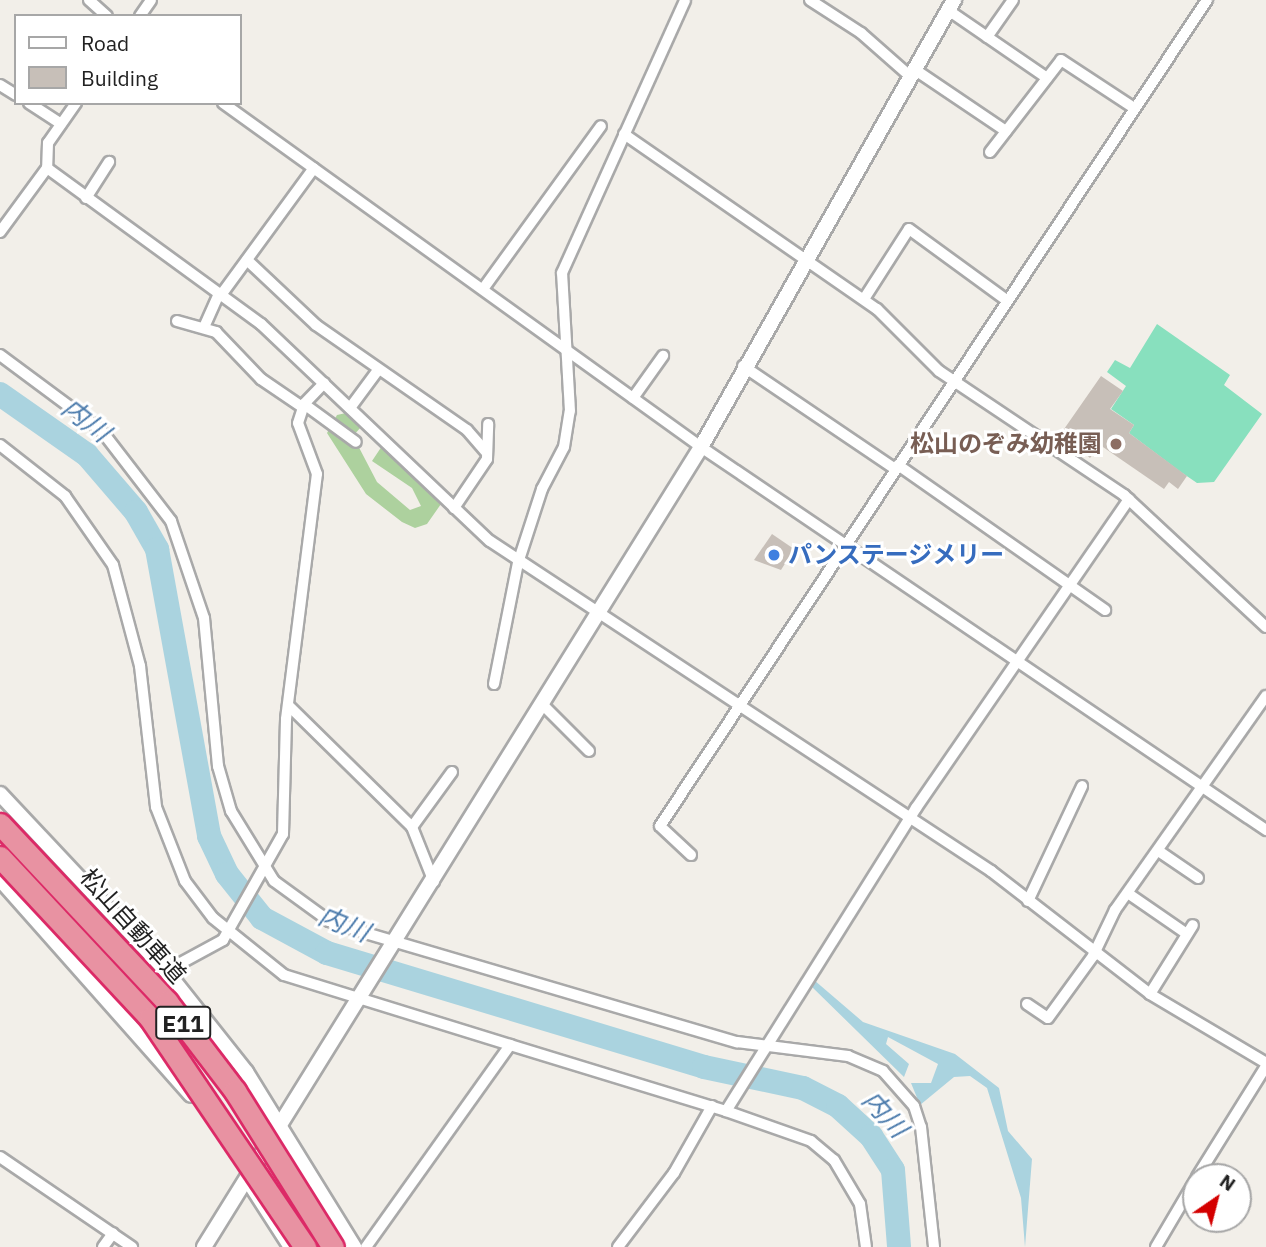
<!DOCTYPE html>
<html>
<head>
<meta charset="utf-8">
<style>
  body { margin:0 }
  #map { position:relative; width:1266px; height:1247px; overflow:hidden; background:#f2efe9; font-family:"IBM Plex Sans","Noto Sans JP",sans-serif }
  div>[style] { position:absolute }
  .forest>* { inset:0; background:#add19e }
  .pitch>* { inset:0; background:#88e0be }
  .water>* { inset:0; background:#aad3df }
  .river>* { height:24px; margin:-12px; padding:0 12px; transform-origin:12px; border-radius:12px; background:#aad3df }
  .building>* { inset:0; background:#c7bfb8 }
  .roads { filter:drop-shadow(2px 0 #a9a9a9) drop-shadow(-2px 0 #a9a9a9) drop-shadow(0 2px #a9a9a9) drop-shadow(0 -2px #a9a9a9) }
  .minor>* { height:10px; margin:-5px; padding:0 5px; transform-origin:5px; border-radius:5px; background:#fff }
  .tertiary>* { height:14px; margin:-7px; padding:0 7px; transform-origin:7px; border-radius:7px; background:#fff }
  .bridges { filter:drop-shadow(2px 0 #dc2a67) drop-shadow(-2px 0 #dc2a67) drop-shadow(0 2px #dc2a67) drop-shadow(0 -2px #dc2a67) }
  .motorway-bridge>* { height:21px; margin:-10.5px; padding:0 10.5px; transform-origin:10.5px; border-radius:10.5px; background:#e892a2 }
  .dots>* { width:19px; height:19px; translate:-50% -50%; box-sizing:border-box; border:4px solid #fff; border-radius:50% }
  span { translate:-50% -50%; white-space:nowrap; text-align:center; line-height:1.15; -webkit-text-stroke:6px #fff; paint-order:stroke }
  .shield-label span { padding:2px 5px; background:#fff; border:2px solid; border-radius:5px; -webkit-text-stroke-width:0 }
  .shield-label { font-size:23px; color:#222; font-weight:700 }
  .education-label { font-size:24px; color:#785e54; font-weight:700 }
  .right { translate:-100% -50%; text-align:right }
  .shop-label { font-size:24px; color:#366cbe; font-weight:700 }
  .left { translate:0 -50%; text-align:left }
  .street-label { font-size:24px; color:#222 }
  .water-label { font-size:26px; color:#4a7aab; font-style:italic }
  .legend { position:absolute; left:14px; top:14px; width:228px; height:91px; box-sizing:border-box; background:#fff; border:2px solid #a7a7a7; margin:0; padding:9px 12px; list-style:none; font-size:21px; color:#222 }
  .legend li { display:flex; align-items:center; gap:14px; height:35px }
  .legend b { width:35px; border:2px solid #a7a7a7 }
  .north { position:absolute; left:1182px; top:1163px; width:70px; height:70px; box-sizing:border-box; background:#fff; border:2px solid #a7a7a7; border-radius:50%; rotate:35deg; font-size:19px; font-weight:700; line-height:28px; text-align:center; color:#222 }
  .north::after { content:''; display:block; margin:auto; width:24px; height:32px; background:#d40000; clip-path:polygon(50% 0,100% 100%,50% 72%,0 100%) }
</style>
</head>
<body>
<div id="map">
  <div class="forest">
    <div style="clip-path:polygon(346px 413px,361px 427px,353px 436px,377px 482px,410px 510px,421px 506px,412px 488px,372px 461px,382px 446px,441px 504px,427px 524px,415px 528px,402px 522px,366px 494px,327px 433px,337px 415px)"></div>
  </div>
  <div class="pitch">
    <div style="clip-path:polygon(1157px 324px,1230px 375px,1224px 385px,1262px 414px,1214px 482px,1197px 483px,1178px 470px,1129px 433px,1134px 425px,1111px 409px,1126px 386px,1107px 372px,1115px 360px,1130px 368px)"></div>
  </div>
  <div class="water">
    <div style="clip-path:polygon(814px 980px,863px 1022px,955px 1054px,999px 1088px,1008px 1131px,1032px 1159px,1025px 1247px,1021px 1198px,987px 1088px,970px 1076px,954px 1077px,920px 1105px,911px 1083px,931px 1083px,938px 1064px,888px 1037px,886px 1044px,909px 1064px,904px 1077px,811px 986px)"></div>
  </div>
  <div class="river">
    <div style="left:0;top:394px;width:106px;rotate:35deg"></div>
    <div style="left:87px;top:455px;width:75px;rotate:49.3deg"></div>
    <div style="left:136px;top:512px;width:43px;rotate:60.4deg"></div>
    <div style="left:157px;top:549px;width:292px;rotate:79.7deg"></div>
    <div style="left:209px;top:836px;width:42px;rotate:64.7deg"></div>
    <div style="left:227px;top:874px;width:56px;rotate:51.5deg"></div>
    <div style="left:262px;top:918px;width:74px;rotate:28.3deg"></div>
    <div style="left:327px;top:953px;width:394px;rotate:16.8deg"></div>
    <div style="left:704px;top:1067px;width:101px;rotate:12deg"></div>
    <div style="left:803px;top:1088px;width:39px;rotate:27deg"></div>
    <div style="left:838px;top:1106px;width:45px;rotate:42.3deg"></div>
    <div style="left:871px;top:1136px;width:40px;rotate:57.1deg"></div>
    <div style="left:893px;top:1170px;width:77px;rotate:85.5deg"></div>
  </div>
  <div class="building">
    <div style="clip-path:polygon(1101px 376px,1123px 391px,1110px 409px,1134px 425px,1129px 433px,1187px 476px,1178px 489px,1169px 482px,1164px 489px,1100px 445px,1090px 458px,1062px 432px)"></div>
    <div style="clip-path:polygon(772px 534px,794px 549px,781px 570px,754px 560px)"></div>
  </div>
  <div class="roads">
    <div class="minor">
      <div style="left:89px;top:0;width:24px;rotate:42deg"></div>
      <div style="left:810px;top:0;width:61px;rotate:32.9deg"></div>
      <div style="left:861px;top:33px;width:65px;rotate:41.3deg"></div>
      <div style="left:948px;top:10px;width:120px;rotate:34.5deg"></div>
      <div style="left:140px;top:16px;width:19px;rotate:-55deg"></div>
      <div style="left:987px;top:37px;width:45px;rotate:-54.9deg"></div>
      <div style="left:914px;top:69px;width:111px;rotate:34deg"></div>
      <div style="left:0;top:85px;width:19px;rotate:32deg"></div>
      <div style="left:29px;top:103px;width:38px;rotate:33deg"></div>
      <div style="left:76px;top:103px;width:49px;rotate:125deg"></div>
      <div style="left:48px;top:143px;width:25px;rotate:92deg"></div>
      <div style="left:47px;top:168px;width:265px;rotate:36.1deg"></div>
      <div style="left:261px;top:324px;width:315px;rotate:43.5deg"></div>
      <div style="left:490px;top:541px;width:600px;rotate:33.37deg"></div>
      <div style="left:991px;top:871px;width:201px;rotate:37.7deg"></div>
      <div style="left:1150px;top:994px;width:135px;rotate:30.7deg"></div>
      <div style="left:223px;top:103px;width:589px;rotate:35.74deg"></div>
      <div style="left:701px;top:447px;width:683px;rotate:34.13deg"></div>
      <div style="left:624px;top:134px;width:308px;rotate:34.7deg"></div>
      <div style="left:877px;top:309px;width:88px;rotate:45deg"></div>
      <div style="left:939px;top:371px;width:223px;rotate:33.8deg"></div>
      <div style="left:1124px;top:495px;width:194px;rotate:42.9deg"></div>
      <div style="left:990px;top:152px;width:116px;rotate:-52.3deg"></div>
      <div style="left:1061px;top:60px;width:87px;rotate:33.3deg"></div>
      <div style="left:86px;top:198px;width:43px;rotate:-57.4deg"></div>
      <div style="left:0;top:232px;width:79px;rotate:-53.7deg"></div>
      <div style="left:247px;top:260px;width:95px;rotate:43.3deg"></div>
      <div style="left:316px;top:325px;width:184px;rotate:34.8deg"></div>
      <div style="left:467px;top:430px;width:30px;rotate:49deg"></div>
      <div style="left:483px;top:289px;width:201px;rotate:-54.1deg"></div>
      <div style="left:221px;top:295px;width:157px;rotate:-53.8deg"></div>
      <div style="left:864px;top:299px;width:83px;rotate:-57.3deg"></div>
      <div style="left:909px;top:229px;width:119px;rotate:36.1deg"></div>
      <div style="left:177px;top:321px;width:41px;rotate:15.8deg"></div>
      <div style="left:216px;top:332px;width:65px;rotate:46.2deg"></div>
      <div style="left:261px;top:379px;width:50px;rotate:34.3deg"></div>
      <div style="left:205px;top:325px;width:34px;rotate:-66deg"></div>
      <div style="left:0;top:355px;width:126px;rotate:36.6deg"></div>
      <div style="left:101px;top:430px;width:115px;rotate:52.4deg"></div>
      <div style="left:171px;top:521px;width:102px;rotate:71.2deg"></div>
      <div style="left:204px;top:618px;width:149px;rotate:84.6deg"></div>
      <div style="left:218px;top:766px;width:47px;rotate:73.9deg"></div>
      <div style="left:231px;top:811px;width:82px;rotate:58.4deg"></div>
      <div style="left:274px;top:881px;width:68px;rotate:36deg"></div>
      <div style="left:329px;top:921px;width:42px;rotate:18deg"></div>
      <div style="left:369px;top:934px;width:384px;rotate:16.4deg"></div>
      <div style="left:737px;top:1042px;width:112px;rotate:7.2deg"></div>
      <div style="left:848px;top:1056px;width:38px;rotate:23deg"></div>
      <div style="left:883px;top:1071px;width:47px;rotate:48.5deg"></div>
      <div style="left:914px;top:1106px;width:22px;rotate:72deg"></div>
      <div style="left:921px;top:1127px;width:121px;rotate:83.8deg"></div>
      <div style="left:743px;top:366px;width:184px;rotate:34.1deg"></div>
      <div style="left:633px;top:398px;width:52px;rotate:-54.5deg"></div>
      <div style="left:304px;top:404px;width:64px;rotate:36.2deg"></div>
      <div style="left:350px;top:408px;width:47px;rotate:-53.6deg"></div>
      <div style="left:0;top:445px;width:83px;rotate:38.1deg"></div>
      <div style="left:65px;top:496px;width:84px;rotate:55.2deg"></div>
      <div style="left:113px;top:565px;width:105px;rotate:75deg"></div>
      <div style="left:140px;top:666px;width:142px;rotate:83.5deg"></div>
      <div style="left:156px;top:807px;width:79px;rotate:68.6deg"></div>
      <div style="left:185px;top:881px;width:46px;rotate:52.9deg"></div>
      <div style="left:213px;top:918px;width:91px;rotate:38.8deg"></div>
      <div style="left:284px;top:975px;width:237px;rotate:17.2deg"></div>
      <div style="left:898px;top:465px;width:253px;rotate:35deg"></div>
      <div style="left:454px;top:508px;width:59px;rotate:-56deg"></div>
      <div style="left:487px;top:459px;width:35px;rotate:-88deg"></div>
      <div style="left:494px;top:684px;width:123px;rotate:-78.8deg"></div>
      <div style="left:518px;top:563px;width:78px;rotate:-72deg"></div>
      <div style="left:542px;top:489px;width:47px;rotate:-62.4deg"></div>
      <div style="left:564px;top:447px;width:36px;rotate:-81deg"></div>
      <div style="left:570px;top:411px;width:138px;rotate:-93.3deg"></div>
      <div style="left:562px;top:273px;width:299px;rotate:-65.7deg"></div>
      <div style="left:288px;top:705px;width:174px;rotate:44.5deg"></div>
      <div style="left:412px;top:827px;width:59px;rotate:68.2deg"></div>
      <div style="left:543px;top:705px;width:65px;rotate:45deg"></div>
      <div style="left:412px;top:827px;width:68px;rotate:-54deg"></div>
      <div style="left:1160px;top:852px;width:46px;rotate:34.4deg"></div>
      <div style="left:691px;top:855px;width:42px;rotate:-136.9deg"></div>
      <div style="left:660px;top:826px;width:991px;rotate:-56.49deg"></div>
      <div style="left:1129px;top:894px;width:70px;rotate:34.6deg"></div>
      <div style="left:1028px;top:901px;width:127px;rotate:-64.8deg"></div>
      <div style="left:166px;top:971px;width:65px;rotate:-28.5deg"></div>
      <div style="left:223px;top:940px;width:122px;rotate:-60.5deg"></div>
      <div style="left:283px;top:834px;width:115px;rotate:-88.5deg"></div>
      <div style="left:286px;top:719px;width:247px;rotate:-82.8deg"></div>
      <div style="left:317px;top:474px;width:54px;rotate:-110.4deg"></div>
      <div style="left:298px;top:423px;width:20px;rotate:-72deg"></div>
      <div style="left:304px;top:404px;width:29px;rotate:-46deg"></div>
      <div style="left:1150px;top:994px;width:81px;rotate:-58.1deg"></div>
      <div style="left:1027px;top:1004px;width:25px;rotate:34deg"></div>
      <div style="left:1048px;top:1018px;width:77px;rotate:-54deg"></div>
      <div style="left:1093px;top:956px;width:51px;rotate:-64.4deg"></div>
      <div style="left:1115px;top:910px;width:262px;rotate:-54.8deg"></div>
      <div style="left:726px;top:1111px;width:90px;rotate:19.4deg"></div>
      <div style="left:811px;top:1141px;width:30px;rotate:40deg"></div>
      <div style="left:834px;top:1160px;width:51px;rotate:59.4deg"></div>
      <div style="left:860px;top:1204px;width:43px;rotate:82.1deg"></div>
      <div style="left:0;top:1157px;width:160px;rotate:34.3deg"></div>
      <div style="left:1197px;top:1177px;width:131px;rotate:-58.1deg"></div>
      <div style="left:103px;top:1247px;width:17px;rotate:-54deg"></div>
      <div style="left:366px;top:1247px;width:248px;rotate:-54.5deg"></div>
      <div style="left:510px;top:1045px;width:226px;rotate:17deg"></div>
      <div style="left:726px;top:1111px;width:358px;rotate:-57.9deg"></div>
      <div style="left:916px;top:808px;width:375px;rotate:-55.4deg"></div>
      <div style="left:618px;top:1247px;width:93px;rotate:-52.9deg"></div>
      <div style="left:674px;top:1173px;width:77px;rotate:-60.4deg"></div>
      <div style="left:1156px;top:1247px;width:79px;rotate:-59.5deg"></div>
    </div>
    <div class="tertiary">
      <div style="left:0;top:794px;width:243px;rotate:46.8deg"></div>
      <div style="left:166px;top:971px;width:129px;rotate:51.6deg"></div>
      <div style="left:246px;top:1072px;width:206px;rotate:58.3deg"></div>
      <div style="left:0;top:879px;width:288px;rotate:48.5deg"></div>
      <div style="left:251px;top:1185px;width:74px;rotate:57.2deg"></div>
      <div style="left:204px;top:1247px;width:942px;rotate:-58.15deg"></div>
      <div style="left:701px;top:447px;width:514px;rotate:-60.49deg"></div>
    </div>
  </div>
  <div class="bridges">
    <div class="motorway-bridge">
      <div style="left:0;top:824px;width:244px;rotate:46.8deg"></div>
      <div style="left:167px;top:1002px;width:112px;rotate:52.6deg"></div>
      <div style="left:235px;top:1091px;width:184px;rotate:57.9deg"></div>
      <div style="left:0;top:857px;width:220px;rotate:47deg"></div>
      <div style="left:150px;top:1018px;width:277px;rotate:55.9deg"></div>
    </div>
  </div>
  <div class="dots">
    <div style="left:1116px;top:444px;background:#8d6e63"></div>
    <div style="left:774px;top:555px;background:#3f7fe0"></div>
  </div>
  <div class="shield-label">
    <span style="left:183px;top:1023px">E11</span>
  </div>
  <div class="education-label">
    <span class="right" style="left:1102px;top:444px">松山のぞみ幼稚園</span>
  </div>
  <div class="shop-label">
    <span class="left" style="left:788px;top:555px">パンステージメリー</span>
  </div>
  <div class="street-label">
    <span style="left:133px;top:926px;rotate:48deg">松山自動車道</span>
  </div>
  <div class="water-label">
    <span style="left:86px;top:420px;rotate:38deg">内川</span>
    <span style="left:344px;top:924px;rotate:22deg">内川</span>
    <span style="left:885px;top:1114px;rotate:48deg">内川</span>
  </div>
  <ul class="legend">
  <li><b style="height:9px;background:#fff"></b>Road</li>
  <li><b style="height:19px;background:#c7bfb8"></b>Building</li>
  </ul>
  <div class="north">N</div>
</div>
</body>
</html>
